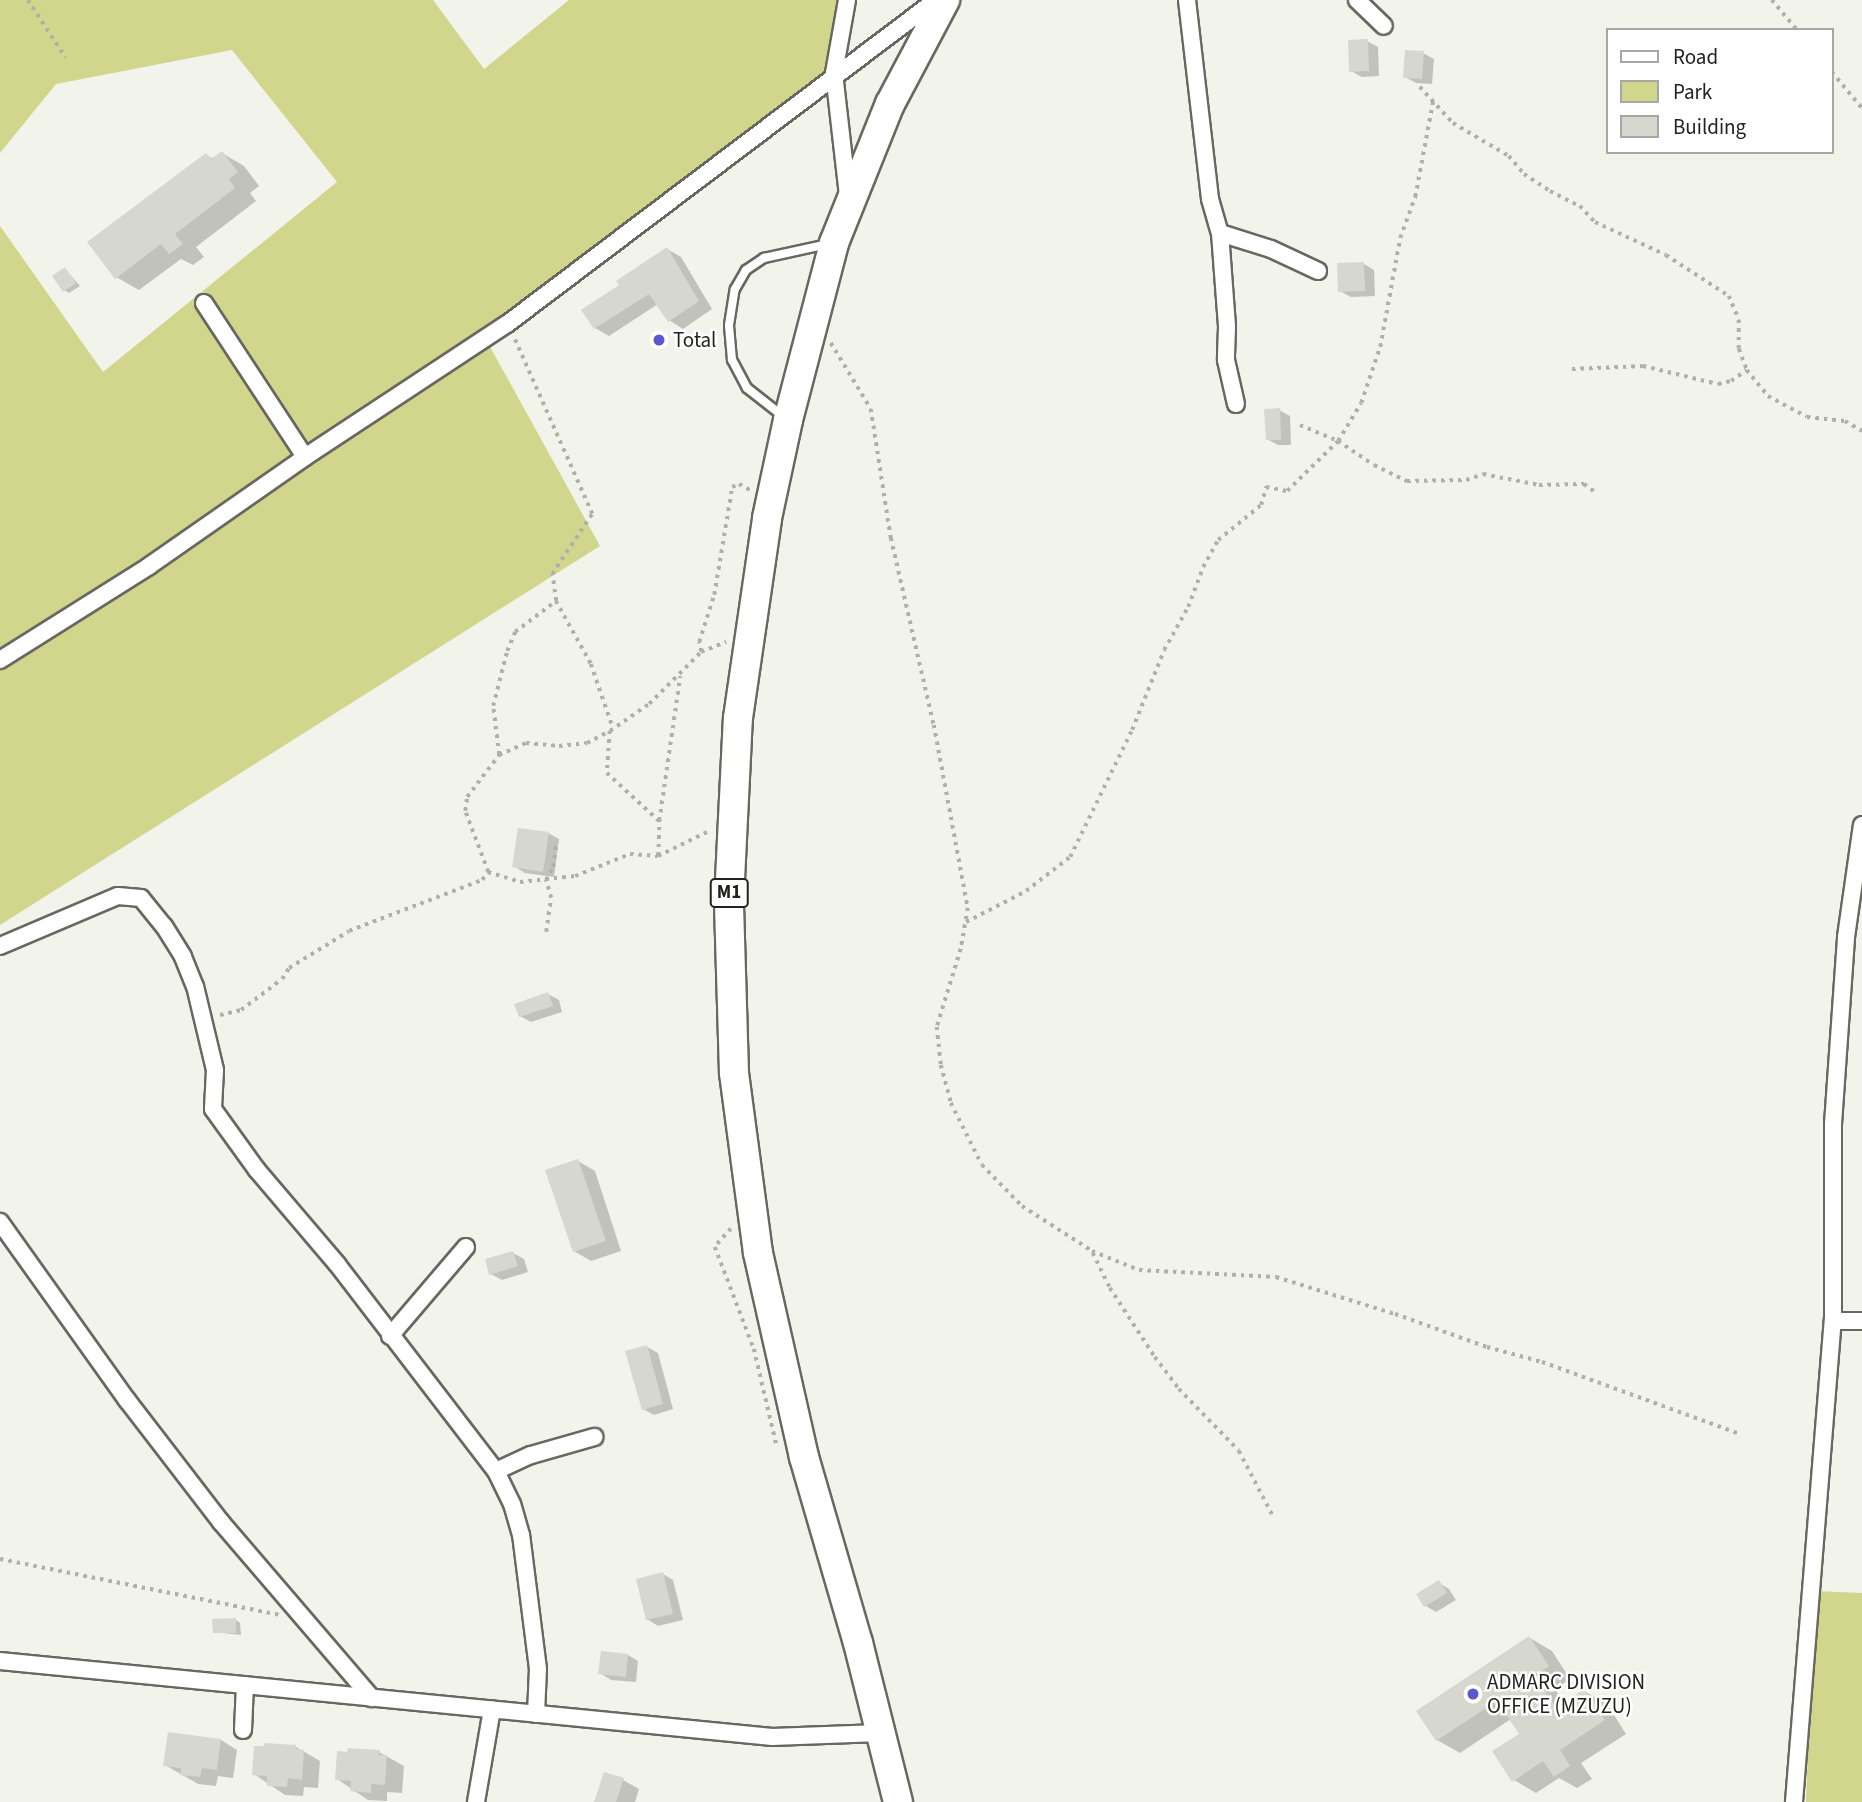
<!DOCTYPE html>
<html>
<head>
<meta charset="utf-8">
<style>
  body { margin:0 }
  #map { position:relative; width:1862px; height:1802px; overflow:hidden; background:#f2f3ea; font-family:"Source Sans 3",sans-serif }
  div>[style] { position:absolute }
  .green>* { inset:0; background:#d1d68c }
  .shadow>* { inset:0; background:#0003 }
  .building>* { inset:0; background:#d6d7ce }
  .path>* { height:3.5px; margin-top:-1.75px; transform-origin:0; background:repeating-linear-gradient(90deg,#afb0a8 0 3.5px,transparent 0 8.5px) }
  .roads { filter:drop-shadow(2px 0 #686860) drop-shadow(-2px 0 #686860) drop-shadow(0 2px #686860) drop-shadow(0 -2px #686860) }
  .lane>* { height:8px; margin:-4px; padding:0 4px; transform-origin:4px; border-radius:4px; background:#fff }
  .street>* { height:16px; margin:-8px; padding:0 8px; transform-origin:8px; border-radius:8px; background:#fff }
  .highway>* { height:28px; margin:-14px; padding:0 14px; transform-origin:14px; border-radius:14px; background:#fff }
  .dots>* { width:19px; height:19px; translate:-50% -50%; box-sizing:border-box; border:4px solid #fff; border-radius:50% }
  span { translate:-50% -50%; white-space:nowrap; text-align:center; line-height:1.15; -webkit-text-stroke:5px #fff; paint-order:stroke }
  .shield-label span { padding:2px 5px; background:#fff; border:2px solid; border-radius:5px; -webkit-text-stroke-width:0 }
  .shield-label { font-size:19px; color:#22231f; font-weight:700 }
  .poi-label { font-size:21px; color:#22231f }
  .left { translate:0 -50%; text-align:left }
  .legend { position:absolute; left:1606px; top:28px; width:228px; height:126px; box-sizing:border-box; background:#fff; border:2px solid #a7a7a5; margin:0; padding:9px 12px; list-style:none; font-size:21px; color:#22231f }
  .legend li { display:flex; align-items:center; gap:14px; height:35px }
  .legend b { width:35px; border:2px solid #a7a7a5 }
</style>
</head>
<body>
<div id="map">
  <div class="green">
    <div style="clip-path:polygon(0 0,433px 0,484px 69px,569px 0,838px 0,830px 72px,483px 334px,600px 546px,0 925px,0 226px,103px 372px,337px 182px,232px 50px,56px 84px,0 153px)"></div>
    <div style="clip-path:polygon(1814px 1591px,1862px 1593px,1862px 1802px,1806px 1802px)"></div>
  </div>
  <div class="shadow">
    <div style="clip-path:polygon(1367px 41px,1378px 47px,1379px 76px,1362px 77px,1351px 71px)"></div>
    <div style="clip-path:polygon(1423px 53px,1434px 59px,1432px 84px,1416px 83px,1405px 77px)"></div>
    <div style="clip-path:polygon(222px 153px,244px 166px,259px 186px,250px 193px,256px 201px,196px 247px,204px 257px,193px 265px,181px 259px,139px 290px,116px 277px,206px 155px,214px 159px)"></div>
    <div style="clip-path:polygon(667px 249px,681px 257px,712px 309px,683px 329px,669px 320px,658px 304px,609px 336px,595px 328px,622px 286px)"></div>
    <div style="clip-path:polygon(1364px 264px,1374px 270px,1375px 296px,1351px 297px,1340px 291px)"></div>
    <div style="clip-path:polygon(65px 269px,80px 286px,69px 293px,64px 290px)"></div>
    <div style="clip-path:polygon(1279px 410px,1290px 416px,1291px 445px,1278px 445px,1267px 439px)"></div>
    <div style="clip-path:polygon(548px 833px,559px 839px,554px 877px,525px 873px,514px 866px)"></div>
    <div style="clip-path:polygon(548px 994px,559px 1000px,562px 1012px,531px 1022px,520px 1016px)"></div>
    <div style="clip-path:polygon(578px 1161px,595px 1171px,621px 1251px,591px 1261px,574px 1251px)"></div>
    <div style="clip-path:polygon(513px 1253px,524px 1259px,528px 1272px,502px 1280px,491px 1274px)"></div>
    <div style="clip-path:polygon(647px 1347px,658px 1353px,673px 1409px,654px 1415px,643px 1409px)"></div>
    <div style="clip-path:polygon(663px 1574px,673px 1580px,683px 1620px,658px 1626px,647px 1619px)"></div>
    <div style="clip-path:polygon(1439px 1583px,1449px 1589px,1456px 1600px,1436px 1612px,1426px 1606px)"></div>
    <div style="clip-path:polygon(236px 1620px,240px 1623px,241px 1635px,214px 1632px)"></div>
    <div style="clip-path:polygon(1530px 1638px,1552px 1651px,1570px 1679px,1555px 1689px,1565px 1704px,1584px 1691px,1607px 1704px,1626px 1734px,1581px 1763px,1592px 1779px,1577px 1788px,1559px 1778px,1536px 1793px,1514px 1780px,1522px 1734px,1511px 1719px,1460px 1753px,1437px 1740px)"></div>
    <div style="clip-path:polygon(628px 1655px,638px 1661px,636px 1682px,611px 1680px,600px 1673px)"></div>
    <div style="clip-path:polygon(221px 1740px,237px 1750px,233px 1778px,218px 1776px,216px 1786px,198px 1784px,165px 1765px)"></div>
    <div style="clip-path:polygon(296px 1747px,320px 1761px,318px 1788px,304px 1787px,303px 1796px,285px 1795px,254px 1774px)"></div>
    <div style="clip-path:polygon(379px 1752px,404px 1766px,402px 1793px,387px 1792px,387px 1801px,368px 1800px,337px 1779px)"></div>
    <div style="clip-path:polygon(623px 1780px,639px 1789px,635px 1802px,596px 1802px)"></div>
  </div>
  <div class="building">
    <div style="clip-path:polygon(1368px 39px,1369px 71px,1349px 72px,1348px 40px)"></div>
    <div style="clip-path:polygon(1405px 50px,1424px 51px,1422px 79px,1403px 78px)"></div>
    <div style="clip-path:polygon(222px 151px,238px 172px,229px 179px,235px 188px,175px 234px,183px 244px,169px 254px,161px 244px,115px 279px,87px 242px,206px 153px,211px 159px)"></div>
    <div style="clip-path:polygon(667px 247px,699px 301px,668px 322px,649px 294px,594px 329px,581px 310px,619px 285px,616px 281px)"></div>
    <div style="clip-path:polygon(1364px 262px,1365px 291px,1338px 292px,1337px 263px)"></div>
    <div style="clip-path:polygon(65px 267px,76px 283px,63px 292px,52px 276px)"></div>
    <div style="clip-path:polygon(1280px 408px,1281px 440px,1266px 440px,1264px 409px)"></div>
    <div style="clip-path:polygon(518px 828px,549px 832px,543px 872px,512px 867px)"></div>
    <div style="clip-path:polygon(548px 992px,553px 1006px,519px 1017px,514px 1004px)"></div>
    <div style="clip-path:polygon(578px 1159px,606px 1241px,573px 1252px,545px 1170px)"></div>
    <div style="clip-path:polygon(513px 1251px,518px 1266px,489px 1275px,485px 1259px)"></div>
    <div style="clip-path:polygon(647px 1345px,663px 1404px,642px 1410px,625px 1351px)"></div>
    <div style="clip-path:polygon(663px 1572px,673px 1614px,646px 1620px,636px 1579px)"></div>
    <div style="clip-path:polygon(1439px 1580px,1447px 1593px,1424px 1607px,1416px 1594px)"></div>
    <div style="clip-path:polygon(236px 1618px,236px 1633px,213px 1633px,212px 1619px)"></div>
    <div style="clip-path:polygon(1529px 1636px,1549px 1666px,1534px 1676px,1556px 1708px,1584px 1689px,1605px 1720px,1560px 1750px,1570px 1766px,1554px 1777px,1543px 1761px,1512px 1782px,1492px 1751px,1519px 1734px,1497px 1701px,1436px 1741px,1416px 1711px)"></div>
    <div style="clip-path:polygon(601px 1651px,628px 1654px,626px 1677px,598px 1674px)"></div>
    <div style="clip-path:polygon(168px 1732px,221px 1739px,217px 1770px,202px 1768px,200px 1777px,180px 1775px,181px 1768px,163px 1766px)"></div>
    <div style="clip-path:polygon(264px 1743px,296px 1745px,296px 1749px,304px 1750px,302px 1780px,288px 1778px,287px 1787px,267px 1786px,267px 1776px,252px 1775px,254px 1746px,264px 1746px)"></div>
    <div style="clip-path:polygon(348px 1748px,380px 1750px,379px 1755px,387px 1755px,385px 1785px,371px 1784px,371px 1793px,350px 1791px,351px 1781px,335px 1780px,337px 1751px,347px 1752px)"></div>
    <div style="clip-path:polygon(604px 1772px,624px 1778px,616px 1802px,594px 1802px)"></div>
  </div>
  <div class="path">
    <div style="left:28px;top:0;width:69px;rotate:56.8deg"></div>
    <div style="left:1772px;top:0;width:39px;rotate:50deg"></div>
    <div style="left:1832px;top:72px;width:47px;rotate:50.2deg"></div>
    <div style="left:1420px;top:87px;width:49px;rotate:47.5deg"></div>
    <div style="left:1453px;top:123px;width:65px;rotate:30.5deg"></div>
    <div style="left:1509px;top:156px;width:23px;rotate:50deg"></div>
    <div style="left:1524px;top:174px;width:31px;rotate:33deg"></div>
    <div style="left:1550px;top:191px;width:34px;rotate:27deg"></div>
    <div style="left:1580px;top:206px;width:22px;rotate:47deg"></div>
    <div style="left:1595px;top:222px;width:78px;rotate:24.9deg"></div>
    <div style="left:1666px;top:255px;width:75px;rotate:33.1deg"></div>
    <div style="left:1729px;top:296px;width:26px;rotate:67deg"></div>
    <div style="left:1739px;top:320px;width:29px;rotate:90deg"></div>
    <div style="left:1739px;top:349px;width:22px;rotate:69deg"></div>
    <div style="left:1747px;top:370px;width:33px;rotate:51deg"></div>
    <div style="left:1768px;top:396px;width:44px;rotate:28.3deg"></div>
    <div style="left:1807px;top:417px;width:38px;rotate:6deg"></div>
    <div style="left:1845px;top:421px;width:20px;rotate:30deg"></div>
    <div style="left:831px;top:343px;width:77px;rotate:58.8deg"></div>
    <div style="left:871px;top:409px;width:131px;rotate:81.2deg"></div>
    <div style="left:891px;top:538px;width:192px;rotate:77.1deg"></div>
    <div style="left:934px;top:725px;width:186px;rotate:79.5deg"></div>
    <div style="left:968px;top:908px;width:42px;rotate:99.7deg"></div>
    <div style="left:961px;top:949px;width:82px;rotate:107.1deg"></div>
    <div style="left:937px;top:1027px;width:38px;rotate:84deg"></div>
    <div style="left:941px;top:1065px;width:39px;rotate:75deg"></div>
    <div style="left:951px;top:1103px;width:69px;rotate:63.4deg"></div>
    <div style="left:982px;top:1165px;width:57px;rotate:45.7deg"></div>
    <div style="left:1022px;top:1206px;width:83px;rotate:32.7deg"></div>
    <div style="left:1092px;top:1251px;width:51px;rotate:22deg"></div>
    <div style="left:1139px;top:1270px;width:137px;rotate:2.9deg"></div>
    <div style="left:1276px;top:1277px;width:125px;rotate:17.3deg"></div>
    <div style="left:1395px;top:1314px;width:98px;rotate:19.7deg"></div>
    <div style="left:1487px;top:1347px;width:57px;rotate:15.3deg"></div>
    <div style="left:1542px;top:1362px;width:211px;rotate:20deg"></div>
    <div style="left:1572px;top:369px;width:71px;rotate:-2.4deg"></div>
    <div style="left:1643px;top:366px;width:77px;rotate:13.5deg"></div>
    <div style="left:1718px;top:384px;width:13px;rotate:-13deg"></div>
    <div style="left:1731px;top:381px;width:19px;rotate:-35deg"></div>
    <div style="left:1300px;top:425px;width:41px;rotate:22.8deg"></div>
    <div style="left:1338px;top:441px;width:43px;rotate:33.7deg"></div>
    <div style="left:1374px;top:465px;width:37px;rotate:26deg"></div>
    <div style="left:1407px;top:481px;width:59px;rotate:-1deg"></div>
    <div style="left:1466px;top:480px;width:18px;rotate:-19deg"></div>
    <div style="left:1483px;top:474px;width:57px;rotate:11.1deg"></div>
    <div style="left:1539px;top:485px;width:45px;rotate:-1.3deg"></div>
    <div style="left:1584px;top:484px;width:14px;rotate:36deg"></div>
    <div style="left:556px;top:601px;width:72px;rotate:60.9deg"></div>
    <div style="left:591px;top:664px;width:68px;rotate:71deg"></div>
    <div style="left:701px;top:652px;width:10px;rotate:-101deg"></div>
    <div style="left:699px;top:642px;width:49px;rotate:-72.3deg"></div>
    <div style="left:714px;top:595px;width:109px;rotate:-80.5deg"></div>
    <div style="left:732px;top:487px;width:8px;rotate:-23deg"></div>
    <div style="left:739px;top:484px;width:13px;rotate:29deg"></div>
    <div style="left:610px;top:731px;width:42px;rotate:94.1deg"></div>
    <div style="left:607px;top:773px;width:71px;rotate:42.7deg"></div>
    <div style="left:499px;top:755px;width:49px;rotate:-97deg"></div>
    <div style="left:493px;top:706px;width:57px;rotate:-75.7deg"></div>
    <div style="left:507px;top:651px;width:21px;rotate:-67deg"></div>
    <div style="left:515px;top:632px;width:51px;rotate:-37.1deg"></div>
    <div style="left:556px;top:601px;width:27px;rotate:-98deg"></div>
    <div style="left:552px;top:574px;width:72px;rotate:-56.3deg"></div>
    <div style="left:592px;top:514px;width:193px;rotate:-113.9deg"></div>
    <div style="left:658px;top:856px;width:35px;rotate:-88deg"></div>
    <div style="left:659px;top:821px;width:146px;rotate:-81.7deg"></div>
    <div style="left:488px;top:872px;width:34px;rotate:17deg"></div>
    <div style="left:520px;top:882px;width:55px;rotate:-6.2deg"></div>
    <div style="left:575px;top:876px;width:59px;rotate:-21.8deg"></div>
    <div style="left:630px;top:854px;width:28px;rotate:4deg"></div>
    <div style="left:658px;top:856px;width:59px;rotate:-26.1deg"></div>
    <div style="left:966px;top:922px;width:68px;rotate:-27.3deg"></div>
    <div style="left:1026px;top:891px;width:56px;rotate:-37.7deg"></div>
    <div style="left:1070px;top:857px;width:141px;rotate:-64deg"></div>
    <div style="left:1132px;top:730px;width:86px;rotate:-68.2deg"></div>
    <div style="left:1164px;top:650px;width:49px;rotate:-60.8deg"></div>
    <div style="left:1188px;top:607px;width:43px;rotate:-69.4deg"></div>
    <div style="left:1203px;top:567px;width:31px;rotate:-61deg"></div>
    <div style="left:1218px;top:540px;width:55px;rotate:-39.1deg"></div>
    <div style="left:1261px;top:505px;width:19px;rotate:-74deg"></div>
    <div style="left:1266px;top:487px;width:21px;rotate:11deg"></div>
    <div style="left:1287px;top:491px;width:71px;rotate:-44.4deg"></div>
    <div style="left:1338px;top:441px;width:44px;rotate:-58.8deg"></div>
    <div style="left:1361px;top:403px;width:59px;rotate:-71.3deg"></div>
    <div style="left:1380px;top:347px;width:111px;rotate:-79.6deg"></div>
    <div style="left:1400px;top:238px;width:44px;rotate:-69.9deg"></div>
    <div style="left:1415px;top:197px;width:98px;rotate:-79.4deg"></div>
    <div style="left:546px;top:932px;width:34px;rotate:-82deg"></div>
    <div style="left:551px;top:898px;width:19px;rotate:-106deg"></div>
    <div style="left:546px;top:880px;width:15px;rotate:-62deg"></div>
    <div style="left:553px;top:867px;width:24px;rotate:-83deg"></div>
    <div style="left:220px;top:1015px;width:22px;rotate:-13deg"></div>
    <div style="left:241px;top:1010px;width:51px;rotate:-37.1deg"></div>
    <div style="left:282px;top:979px;width:13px;rotate:-58deg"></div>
    <div style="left:289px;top:968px;width:70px;rotate:-31.7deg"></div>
    <div style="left:349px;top:931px;width:142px;rotate:-21deg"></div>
    <div style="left:482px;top:880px;width:10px;rotate:-53deg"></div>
    <div style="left:488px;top:872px;width:65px;rotate:-110.7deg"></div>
    <div style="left:465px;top:811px;width:14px;rotate:-82deg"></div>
    <div style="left:467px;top:797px;width:53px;rotate:-52.7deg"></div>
    <div style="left:499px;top:755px;width:30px;rotate:-24deg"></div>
    <div style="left:526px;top:743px;width:33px;rotate:5deg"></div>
    <div style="left:559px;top:746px;width:28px;rotate:-6deg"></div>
    <div style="left:587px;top:743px;width:26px;rotate:-28deg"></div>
    <div style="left:610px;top:731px;width:47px;rotate:-34.7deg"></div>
    <div style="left:649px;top:704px;width:74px;rotate:-45deg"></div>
    <div style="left:701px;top:652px;width:27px;rotate:-22deg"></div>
    <div style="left:731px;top:1229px;width:24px;rotate:132deg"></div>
    <div style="left:715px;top:1247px;width:109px;rotate:69.1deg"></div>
    <div style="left:754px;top:1349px;width:97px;rotate:76.8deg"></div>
    <div style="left:1093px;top:1253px;width:39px;rotate:64deg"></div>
    <div style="left:1110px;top:1288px;width:82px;rotate:56.9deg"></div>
    <div style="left:1155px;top:1357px;width:40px;rotate:53deg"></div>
    <div style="left:1179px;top:1389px;width:86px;rotate:45.9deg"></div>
    <div style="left:1239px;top:1451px;width:73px;rotate:62.4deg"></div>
    <div style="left:0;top:1559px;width:285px;rotate:11.3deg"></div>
  </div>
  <div class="roads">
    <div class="lane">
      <div style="left:784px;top:417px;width:47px;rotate:-141.9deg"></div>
      <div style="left:747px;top:388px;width:32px;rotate:-118deg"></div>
      <div style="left:732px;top:360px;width:35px;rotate:-95deg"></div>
      <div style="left:729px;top:325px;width:36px;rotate:-81deg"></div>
      <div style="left:735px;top:289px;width:22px;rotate:-60deg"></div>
      <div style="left:746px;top:270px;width:22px;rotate:-34deg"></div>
      <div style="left:764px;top:258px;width:66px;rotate:-12.3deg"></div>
    </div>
    <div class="street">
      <div style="left:847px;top:0;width:74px;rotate:100.1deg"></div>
      <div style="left:834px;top:73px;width:123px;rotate:83.5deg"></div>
      <div style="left:1187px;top:0;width:200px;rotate:83.4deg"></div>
      <div style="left:1210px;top:199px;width:35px;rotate:74deg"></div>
      <div style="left:1220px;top:233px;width:53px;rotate:17.4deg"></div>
      <div style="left:1271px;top:249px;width:52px;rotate:25.1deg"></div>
      <div style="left:1357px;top:0;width:37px;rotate:44deg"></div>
      <div style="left:1220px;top:233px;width:94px;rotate:85.7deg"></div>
      <div style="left:1227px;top:327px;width:33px;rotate:92deg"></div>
      <div style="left:1226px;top:360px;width:45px;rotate:77.2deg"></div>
      <div style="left:204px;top:303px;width:184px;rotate:56.7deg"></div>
      <div style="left:305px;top:457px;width:242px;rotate:-33.4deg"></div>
      <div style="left:507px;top:324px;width:538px;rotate:-37.06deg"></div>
      <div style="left:0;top:660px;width:176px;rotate:-32.2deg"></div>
      <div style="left:149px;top:566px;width:190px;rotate:-34.9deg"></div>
      <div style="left:0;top:946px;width:128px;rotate:-23deg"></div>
      <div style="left:118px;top:896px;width:23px;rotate:5deg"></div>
      <div style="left:141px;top:898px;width:36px;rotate:51deg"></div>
      <div style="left:164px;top:926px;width:36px;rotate:58deg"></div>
      <div style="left:183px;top:957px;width:31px;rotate:68deg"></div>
      <div style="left:195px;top:986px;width:86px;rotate:76.6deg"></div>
      <div style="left:215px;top:1070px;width:39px;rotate:93deg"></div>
      <div style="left:213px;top:1109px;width:75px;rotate:54.2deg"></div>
      <div style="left:257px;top:1170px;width:123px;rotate:49.6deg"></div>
      <div style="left:337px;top:1264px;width:261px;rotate:52.5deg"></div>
      <div style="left:0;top:1222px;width:219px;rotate:54.5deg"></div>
      <div style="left:127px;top:1400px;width:154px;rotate:52.4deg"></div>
      <div style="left:221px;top:1522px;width:232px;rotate:49.4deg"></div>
      <div style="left:1833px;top:1321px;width:197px;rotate:-90deg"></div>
      <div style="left:1833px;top:1124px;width:187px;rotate:-86deg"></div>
      <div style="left:1846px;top:937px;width:113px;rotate:-81.9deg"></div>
      <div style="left:390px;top:1336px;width:117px;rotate:-49.5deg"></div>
      <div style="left:0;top:1661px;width:776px;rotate:5.62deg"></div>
      <div style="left:772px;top:1737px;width:108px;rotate:-2.1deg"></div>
      <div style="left:536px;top:1714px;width:45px;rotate:-87.5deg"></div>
      <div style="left:538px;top:1669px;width:135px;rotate:-97.2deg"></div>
      <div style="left:521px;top:1535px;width:32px;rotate:-106deg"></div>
      <div style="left:512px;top:1504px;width:37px;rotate:-116deg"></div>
      <div style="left:496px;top:1471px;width:38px;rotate:-25deg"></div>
      <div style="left:531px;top:1455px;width:66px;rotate:-15.9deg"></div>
      <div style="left:243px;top:1730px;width:45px;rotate:-87.5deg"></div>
      <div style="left:476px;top:1802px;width:94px;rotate:-80.2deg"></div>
      <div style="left:1794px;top:1802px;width:483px;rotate:-85.4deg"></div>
      <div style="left:1833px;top:1321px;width:29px"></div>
    </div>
    <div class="highway">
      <div style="left:898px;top:1802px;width:164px;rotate:-104.1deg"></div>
      <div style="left:858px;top:1643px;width:194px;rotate:-106.2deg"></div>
      <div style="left:804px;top:1457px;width:209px;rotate:-102.7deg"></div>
      <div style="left:758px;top:1253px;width:182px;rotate:-97.6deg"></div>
      <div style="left:734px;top:1073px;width:173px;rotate:-91.7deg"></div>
      <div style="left:729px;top:900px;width:182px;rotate:-87.2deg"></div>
      <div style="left:738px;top:718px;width:202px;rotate:-81.7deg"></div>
      <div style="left:767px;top:518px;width:100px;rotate:-77.9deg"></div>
      <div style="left:788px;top:420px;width:183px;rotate:-75.4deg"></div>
      <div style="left:834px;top:243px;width:150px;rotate:-68.1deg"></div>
      <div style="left:890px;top:104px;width:118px;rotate:-62.1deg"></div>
    </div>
  </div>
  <div class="dots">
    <div style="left:659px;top:340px;background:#5958d0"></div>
    <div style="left:1473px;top:1694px;background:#5958d0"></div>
  </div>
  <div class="shield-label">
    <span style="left:729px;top:893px">M1</span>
  </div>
  <div class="poi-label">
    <span class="left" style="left:673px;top:340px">Total</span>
    <span class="left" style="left:1487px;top:1694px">ADMARC DIVISION<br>OFFICE (MZUZU)</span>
  </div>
  <ul class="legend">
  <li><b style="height:9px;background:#fff"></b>Road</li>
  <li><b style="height:19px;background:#d1d68c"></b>Park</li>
  <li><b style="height:19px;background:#d6d7ce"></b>Building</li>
  </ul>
</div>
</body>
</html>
